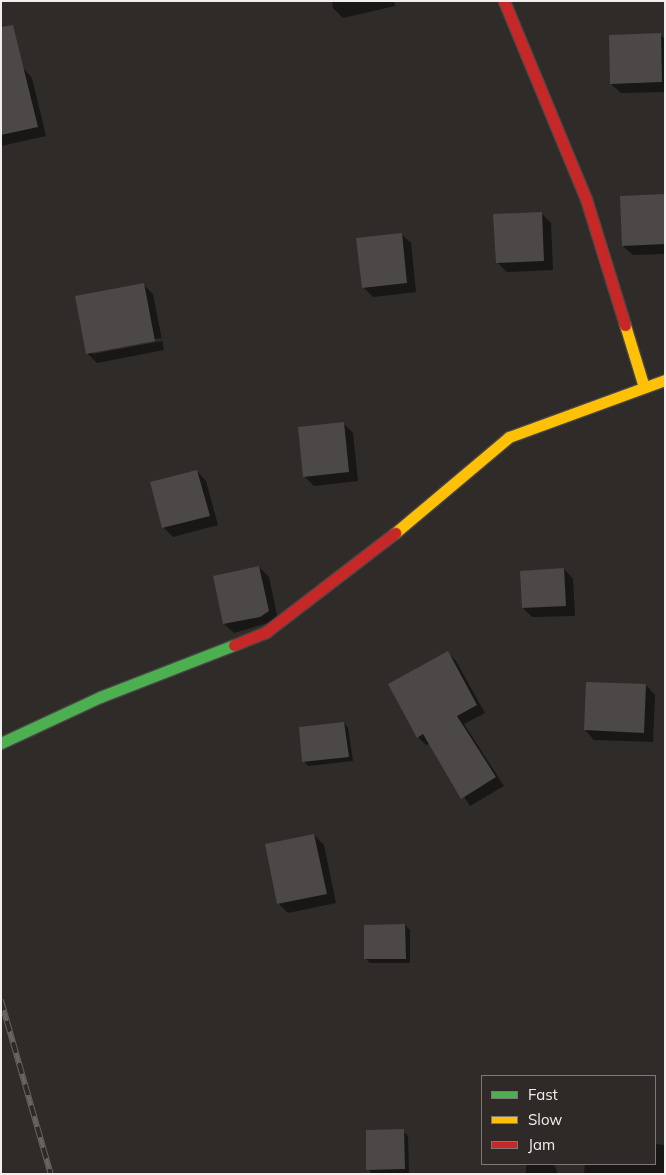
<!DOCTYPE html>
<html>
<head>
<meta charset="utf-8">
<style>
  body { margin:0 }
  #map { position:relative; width:666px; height:1175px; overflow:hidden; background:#2e2b29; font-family:Mulish,sans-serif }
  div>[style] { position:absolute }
  .shadow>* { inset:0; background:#0007 }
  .building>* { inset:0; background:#4b4847 }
  .roads { filter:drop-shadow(1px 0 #494645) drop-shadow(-1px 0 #494645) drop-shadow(0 1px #494645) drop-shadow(0 -1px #494645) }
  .fast>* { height:11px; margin:-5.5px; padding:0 5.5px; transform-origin:5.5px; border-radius:5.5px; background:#4caf50 }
  .slow>* { height:11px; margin:-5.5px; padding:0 5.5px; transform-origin:5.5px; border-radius:5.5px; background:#ffc107 }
  .jam>* { height:11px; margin:-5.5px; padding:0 5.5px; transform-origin:5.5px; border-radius:5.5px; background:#c62828 }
  .rail>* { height:5.5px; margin-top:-2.75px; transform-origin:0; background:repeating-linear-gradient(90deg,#2f2a28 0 11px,#69625e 0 22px); box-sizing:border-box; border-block:1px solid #69625e }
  span { translate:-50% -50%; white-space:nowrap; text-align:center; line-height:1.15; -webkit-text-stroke:4px #2f2a28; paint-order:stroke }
  .frame { position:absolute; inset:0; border:2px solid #f2eeed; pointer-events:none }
  .legend { position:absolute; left:481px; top:1075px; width:175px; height:90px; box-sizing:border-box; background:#2f2a28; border:1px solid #7d7877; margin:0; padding:6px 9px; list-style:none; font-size:15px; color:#f2eeed }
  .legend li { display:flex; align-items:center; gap:10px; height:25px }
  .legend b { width:25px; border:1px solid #7d7877 }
</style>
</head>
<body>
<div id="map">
  <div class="shadow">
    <div style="clip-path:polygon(332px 1px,394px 1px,395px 6px,343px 18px,333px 8px)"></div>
    <div style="clip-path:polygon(660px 35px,665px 39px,665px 92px,621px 93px,611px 84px)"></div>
    <div style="clip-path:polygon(23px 68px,32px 78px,46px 136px,1px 146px,1px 73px)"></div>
    <div style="clip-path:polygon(665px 195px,665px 254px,633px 255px,623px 246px)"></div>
    <div style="clip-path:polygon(541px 213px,551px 223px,553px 270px,507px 272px,498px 263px)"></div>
    <div style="clip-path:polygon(401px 234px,411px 243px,416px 292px,373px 297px,363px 287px)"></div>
    <div style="clip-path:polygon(evenodd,143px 284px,153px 294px,164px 350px,97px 363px,87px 353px,143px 284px,161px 338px,162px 341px,93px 354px,93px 351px,161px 338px)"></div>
    <div style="clip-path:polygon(343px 423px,353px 433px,358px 481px,314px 486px,304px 476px)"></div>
    <div style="clip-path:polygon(197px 471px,206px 481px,218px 525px,173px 537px,163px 527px)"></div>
    <div style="clip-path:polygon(259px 567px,269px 577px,278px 620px,234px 633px,224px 624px,214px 577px)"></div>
    <div style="clip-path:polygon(564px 569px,573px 579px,575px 616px,532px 617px,523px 608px)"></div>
    <div style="clip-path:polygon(448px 653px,456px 661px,485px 713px,464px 724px,504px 786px,470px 806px,430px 743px,426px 745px,418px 737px)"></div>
    <div style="clip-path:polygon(646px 685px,655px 695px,653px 742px,594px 740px,585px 730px)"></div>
    <div style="clip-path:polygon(344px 723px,348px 728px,353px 761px,308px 766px,304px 761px)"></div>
    <div style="clip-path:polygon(314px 835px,324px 845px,336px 903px,288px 913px,278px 903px)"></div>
    <div style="clip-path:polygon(405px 925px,410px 930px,410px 963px,370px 963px,366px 959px)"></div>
    <div style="clip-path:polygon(403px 1131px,408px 1136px,409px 1173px,372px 1174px,368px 1169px)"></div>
    <div style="clip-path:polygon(655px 1144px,665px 1145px,665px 1174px,584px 1173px,585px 1164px,655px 1164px)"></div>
    <div style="clip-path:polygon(526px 1164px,554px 1164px,558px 1174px,526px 1174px)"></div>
  </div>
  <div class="building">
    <div style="clip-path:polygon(13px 25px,38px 127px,1px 135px,1px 27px)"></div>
    <div style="clip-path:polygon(661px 33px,662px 82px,610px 84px,609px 35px)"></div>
    <div style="clip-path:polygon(665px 194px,665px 244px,622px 246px,620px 196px)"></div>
    <div style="clip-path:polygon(542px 212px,544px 261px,496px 263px,493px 214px)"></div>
    <div style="clip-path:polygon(402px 233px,407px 283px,362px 288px,356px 238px)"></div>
    <div style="clip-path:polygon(144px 283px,155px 341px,86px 354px,75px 296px)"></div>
    <div style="clip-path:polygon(344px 422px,349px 472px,303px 477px,298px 427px)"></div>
    <div style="clip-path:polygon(197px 470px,210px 516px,162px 528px,150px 482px)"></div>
    <div style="clip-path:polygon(259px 566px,269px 611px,260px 617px,223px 624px,213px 576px)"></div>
    <div style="clip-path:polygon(564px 568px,566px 606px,522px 608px,520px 571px)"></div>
    <div style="clip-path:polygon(448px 651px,477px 705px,457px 716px,496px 777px,461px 799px,423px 734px,417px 738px,388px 684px)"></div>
    <div style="clip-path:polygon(586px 682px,646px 684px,644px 733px,584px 730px)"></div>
    <div style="clip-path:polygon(344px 722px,349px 757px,302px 762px,299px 727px)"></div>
    <div style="clip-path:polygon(314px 834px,327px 894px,277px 904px,265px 844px)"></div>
    <div style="clip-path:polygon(405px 924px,406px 959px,364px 959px,364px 925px)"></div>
    <div style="clip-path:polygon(404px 1129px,405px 1169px,366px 1170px,366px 1130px)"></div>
  </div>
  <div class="roads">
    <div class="fast">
      <div style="left:1px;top:743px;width:109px;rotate:-24.9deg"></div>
      <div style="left:100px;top:697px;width:144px;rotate:-21.2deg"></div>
    </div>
    <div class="slow">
      <div style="left:625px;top:325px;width:65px;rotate:73deg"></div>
      <div style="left:395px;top:533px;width:149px;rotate:-40.1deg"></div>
      <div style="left:509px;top:437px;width:166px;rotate:-20.1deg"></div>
    </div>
    <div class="jam">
      <div style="left:504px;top:1px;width:214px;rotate:67.5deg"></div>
      <div style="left:586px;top:199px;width:132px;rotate:72.8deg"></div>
      <div style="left:234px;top:645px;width:35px;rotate:-22deg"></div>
      <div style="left:266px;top:632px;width:163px;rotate:-37.5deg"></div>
    </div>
  </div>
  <div class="rail">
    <div style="left:1px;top:1000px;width:181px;rotate:74deg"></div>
  </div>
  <div class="frame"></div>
  <ul class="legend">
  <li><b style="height:6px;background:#4caf50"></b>Fast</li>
  <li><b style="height:6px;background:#ffc107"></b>Slow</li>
  <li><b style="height:6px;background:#c62828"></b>Jam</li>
  </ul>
</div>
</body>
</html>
